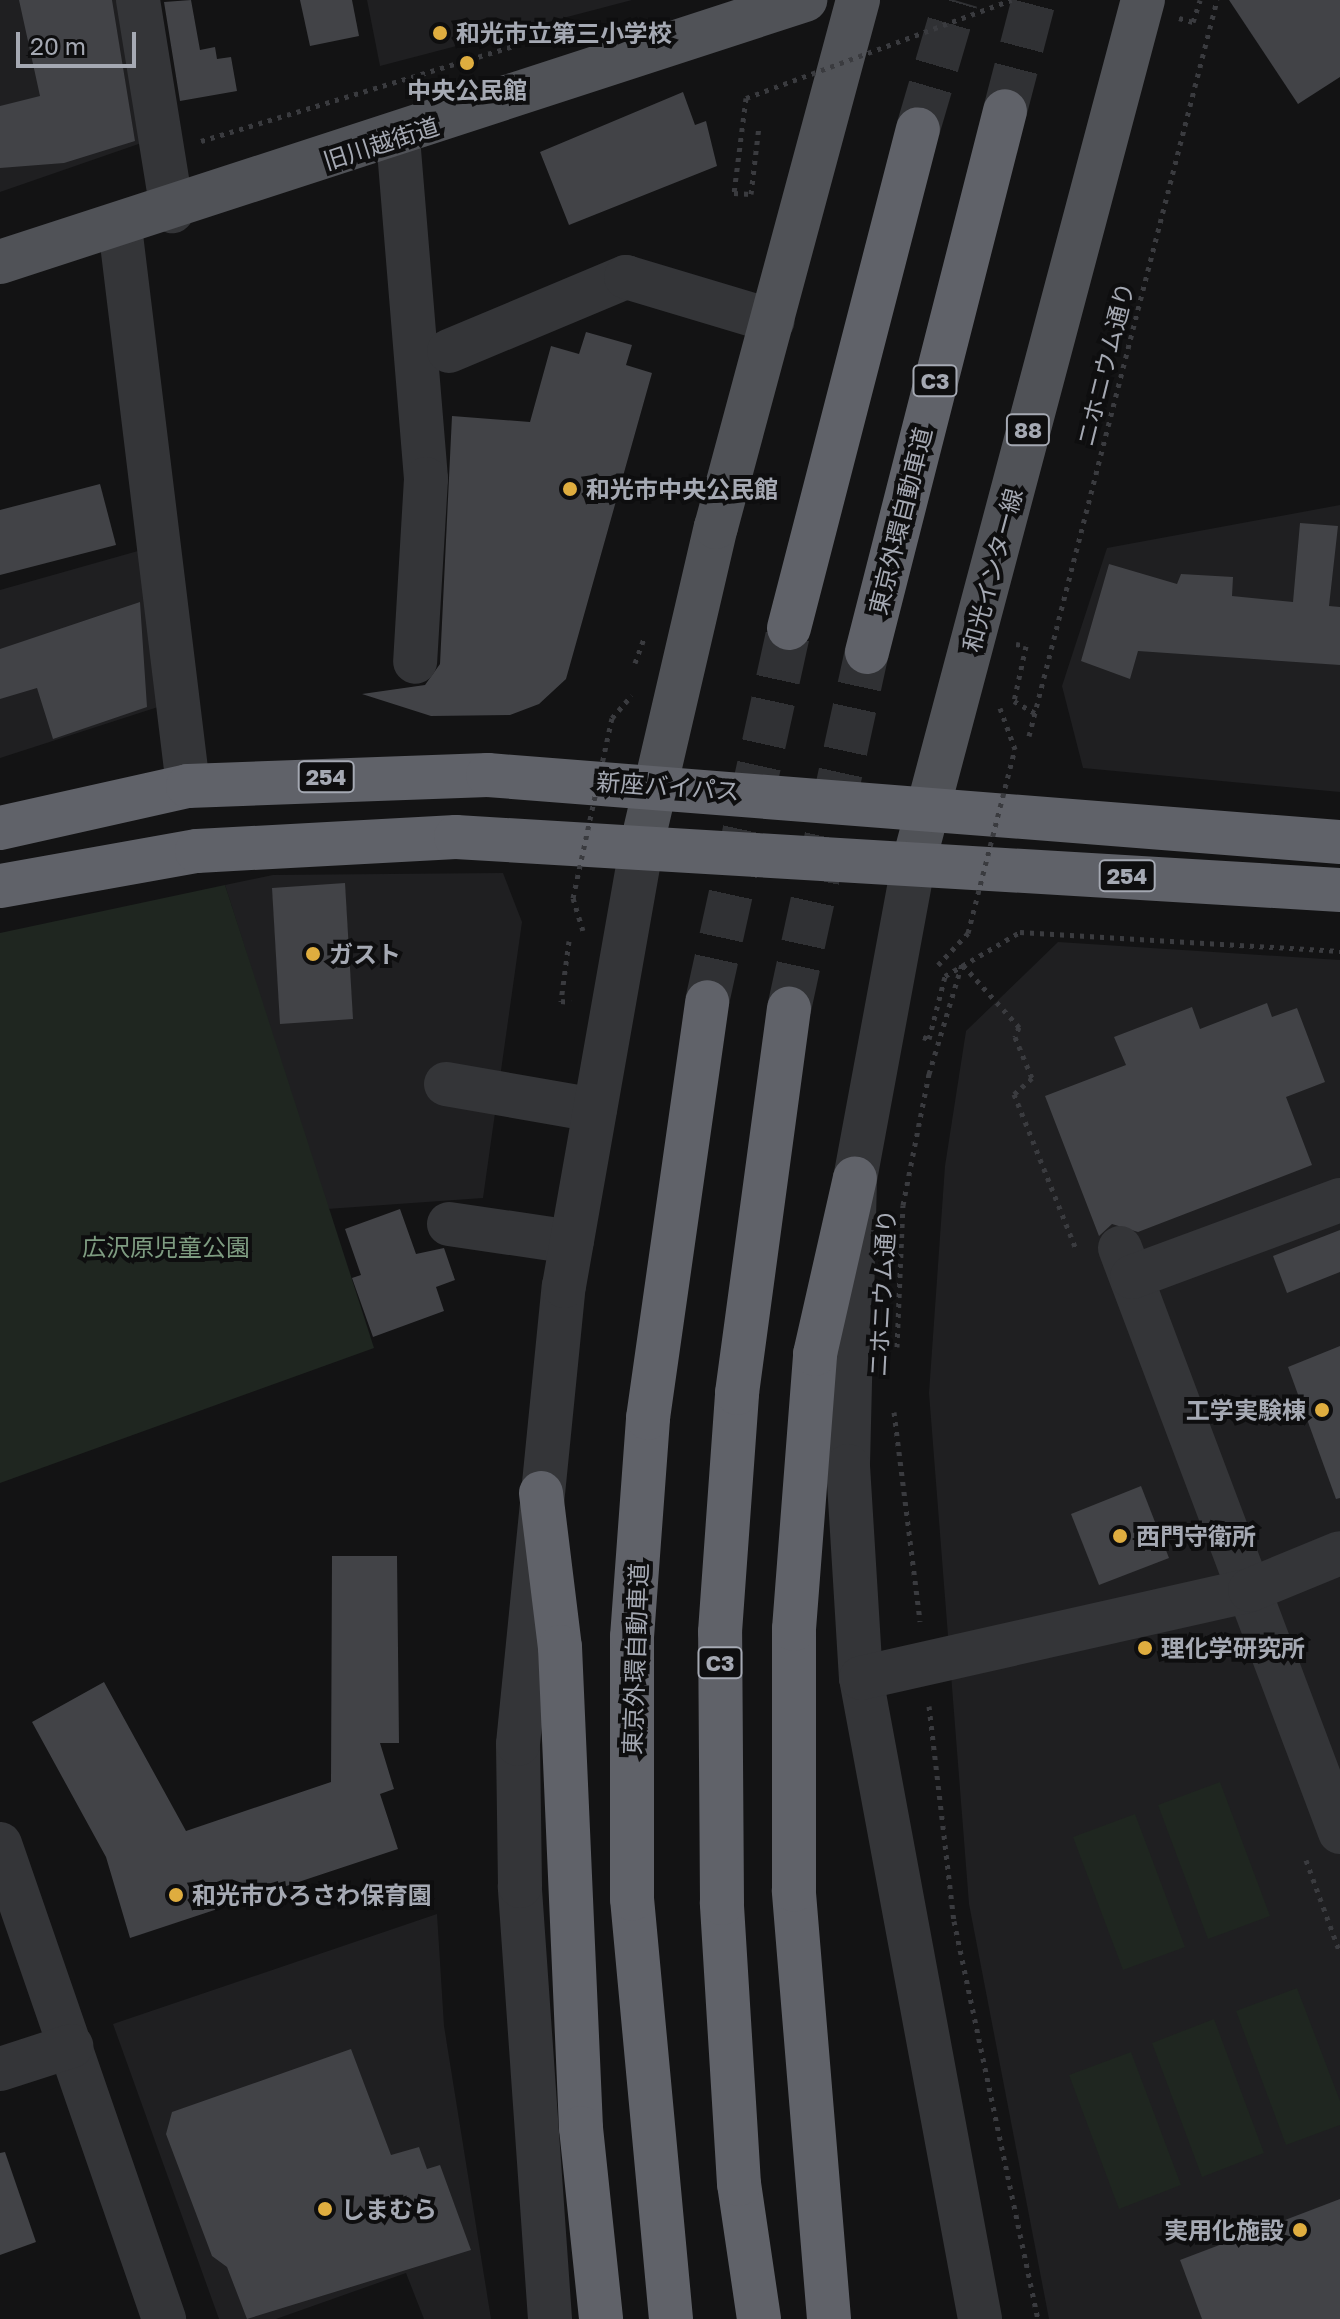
<!DOCTYPE html>
<html>
<head>
<meta charset="utf-8">
<style>
  body { margin:0 }
  #map { position:relative; width:1340px; height:2319px; overflow:hidden; background:#131314; font-family:"Golos Text","Noto Sans JP",sans-serif }
  div>[style] { position:absolute }
  .built>* { inset:0; background:#1f1f21 }
  .green>* { inset:0; background:#1f2620 }
  .building>* { inset:0; background:#424347 }
  .highway-tunnel>* { height:44px; margin-top:-22px; transform-origin:0; background:repeating-linear-gradient(90deg,#303134 0 44px,transparent 0 66px) }
  .path>* { height:5px; margin-top:-2.5px; transform-origin:0; background:repeating-linear-gradient(90deg,#3a3b3f 0 4px,transparent 0 10px) }
  .minor>* { height:44px; margin:-22px; padding:0 22px; transform-origin:22px; border-radius:22px; background:#343538 }
  .major>* { height:44px; margin:-22px; padding:0 22px; transform-origin:22px; border-radius:22px; background:#505257 }
  .highway>* { height:44px; margin:-22px; padding:0 22px; transform-origin:22px; border-radius:22px; background:#606269 }
  .path-bridge>* { height:5px; margin-top:-2.5px; transform-origin:0; background:repeating-linear-gradient(90deg,#3a3b3f 0 4px,transparent 0 10px) }
  .dots>* { width:22px; height:22px; translate:-50% -50%; box-sizing:border-box; border:4px solid #0e0e0f; border-radius:50% }
  span { translate:-50% -50%; white-space:nowrap; text-align:center; line-height:1.15; -webkit-text-stroke:8px #0e0e0f; paint-order:stroke }
  .shield-label span { padding:2px 6px; background:#0e0e0f; border:2px solid; border-radius:6px; -webkit-text-stroke-width:0 }
  .shield-label { font-size:22px; color:#a5a9b3; font-weight:700 }
  .poi-label { font-size:24px; color:#a5a9b3; font-weight:700 }
  .left { translate:0 -50%; text-align:left }
  .right { translate:-100% -50%; text-align:right }
  .street-label { font-size:24px; color:#a5a9b3 }
  .park-label { font-size:24px; color:#7e9c81 }
  .scale { position:absolute; left:16px; top:32px; width:120px; height:36px; box-sizing:border-box; border:4px solid #a5a9b3; border-top:0; padding-left:10px; font-size:24px; line-height:28px; white-space:nowrap; color:#a5a9b3; -webkit-text-stroke:6px #0e0e0f; paint-order:stroke }
</style>
</head>
<body>
<div id="map">
  <div class="built">
    <div style="clip-path:polygon(0 0,130px 0,153px 139px,0 192px)"></div>
    <div style="clip-path:polygon(367px 0,632px 0,380px 66px)"></div>
    <div style="clip-path:polygon(1340px 505px,1340px 792px,1083px 768px,1062px 686px,1107px 548px)"></div>
    <div style="clip-path:polygon(145px 549px,158px 707px,0 758px,0 590px)"></div>
    <div style="clip-path:polygon(503px 873px,522px 922px,483px 1198px,327px 1209px,225px 885px,273px 875px)"></div>
    <div style="clip-path:polygon(1058px 942px,1340px 960px,1340px 2319px,1049px 2319px,969px 1904px,929px 1393px,945px 1166px,966px 1031px)"></div>
    <div style="clip-path:polygon(437px 1914px,444px 2026px,491px 2319px,424px 2319px,406px 2273px,276px 2319px,219px 2319px,113px 2024px)"></div>
  </div>
  <div class="green">
    <div style="clip-path:polygon(225px 885px,374px 1348px,0 1483px,0 933px)"></div>
    <div style="clip-path:polygon(1220px 1782px,1270px 1916px,1208px 1939px,1158px 1805px)"></div>
    <div style="clip-path:polygon(1135px 1814px,1185px 1947px,1123px 1970px,1073px 1837px)"></div>
    <div style="clip-path:polygon(1297px 1988px,1340px 2101px,1340px 2125px,1286px 2145px,1236px 2011px)"></div>
    <div style="clip-path:polygon(1214px 2019px,1264px 2153px,1202px 2177px,1152px 2043px)"></div>
    <div style="clip-path:polygon(1131px 2052px,1181px 2185px,1119px 2209px,1069px 2075px)"></div>
  </div>
  <div class="building">
    <div style="clip-path:polygon(19px 0,112px 0,135px 141px,64px 163px,0 168px,0 106px,40px 96px)"></div>
    <div style="clip-path:polygon(191px 0,200px 50px,215px 47px,217px 59px,231px 57px,237px 91px,180px 101px,164px 2px)"></div>
    <div style="clip-path:polygon(300px 0,352px 0,359px 36px,310px 46px)"></div>
    <div style="clip-path:polygon(1229px 0,1340px 0,1340px 77px,1298px 104px)"></div>
    <div style="clip-path:polygon(683px 92px,695px 125px,706px 121px,717px 166px,569px 225px,540px 152px)"></div>
    <div style="clip-path:polygon(586px 332px,632px 345px,626px 365px,652px 373px,566px 679px,539px 704px,510px 715px,431px 716px,362px 694px,425px 685px,440px 664px,452px 416px,530px 422px,551px 346px,579px 354px)"></div>
    <div style="clip-path:polygon(100px 484px,116px 545px,0 575px,0 510px)"></div>
    <div style="clip-path:polygon(1300px 523px,1338px 526px,1329px 606px,1340px 607px,1340px 665px,1138px 651px,1130px 679px,1081px 661px,1109px 564px,1177px 584px,1181px 574px,1233px 577px,1232px 596px,1293px 602px)"></div>
    <div style="clip-path:polygon(140px 602px,147px 707px,53px 739px,37px 688px,0 699px,0 649px)"></div>
    <div style="clip-path:polygon(345px 883px,353px 1019px,280px 1024px,272px 888px)"></div>
    <div style="clip-path:polygon(1267px 1003px,1272px 1017px,1297px 1008px,1325px 1082px,1286px 1097px,1312px 1165px,1138px 1232px,1112px 1224px,1099px 1236px,1045px 1096px,1126px 1065px,1114px 1037px,1192px 1007px,1200px 1029px)"></div>
    <div style="clip-path:polygon(400px 1209px,416px 1254px,444px 1248px,455px 1280px,436px 1287px,444px 1311px,373px 1337px,352px 1278px,361px 1275px,345px 1229px)"></div>
    <div style="clip-path:polygon(1340px 1230px,1340px 1272px,1287px 1293px,1273px 1256px)"></div>
    <div style="clip-path:polygon(1340px 1346px,1340px 1498px,1336px 1499px,1288px 1367px)"></div>
    <div style="clip-path:polygon(1141px 1486px,1169px 1558px,1099px 1585px,1071px 1514px)"></div>
    <div style="clip-path:polygon(332px 1556px,397px 1556px,399px 1743px,380px 1743px,394px 1789px,380px 1794px,398px 1849px,130px 1938px,106px 1857px,32px 1722px,104px 1682px,186px 1831px,331px 1782px)"></div>
    <div style="clip-path:polygon(351px 2049px,391px 2155px,419px 2147px,427px 2169px,440px 2165px,471px 2250px,247px 2319px,227px 2267px,212px 2256px,166px 2134px,172px 2112px)"></div>
    <div style="clip-path:polygon(5px 2152px,36px 2242px,0 2255px,0 2153px)"></div>
    <div style="clip-path:polygon(1340px 2199px,1340px 2319px,1202px 2319px,1180px 2260px)"></div>
  </div>
  <div class="highway-tunnel">
    <div style="left:1005px;top:111px;width:115px;rotate:-75.4deg"></div>
    <div style="left:918px;top:129px;width:134px;rotate:-73.6deg"></div>
    <div style="left:707px;top:1002px;width:383px;rotate:-77.6deg"></div>
    <div style="left:789px;top:1009px;width:365px;rotate:-77.7deg"></div>
  </div>
  <div class="path">
    <div style="left:1179px;top:18px;width:15px;rotate:16deg"></div>
    <div style="left:1193px;top:22px;width:23px;rotate:-72deg"></div>
    <div style="left:746px;top:98px;width:96px;rotate:97.2deg"></div>
    <div style="left:734px;top:193px;width:17px;rotate:3deg"></div>
    <div style="left:751px;top:194px;width:68px;rotate:-83.3deg"></div>
    <div style="left:201px;top:141px;width:338px;rotate:-16.9deg"></div>
    <div style="left:1016px;top:644px;width:10px;rotate:11deg"></div>
    <div style="left:1026px;top:646px;width:56px;rotate:102.3deg"></div>
    <div style="left:1014px;top:701px;width:24px;rotate:30deg"></div>
    <div style="left:635px;top:663px;width:27px;rotate:-70deg"></div>
    <div style="left:1000px;top:708px;width:44px;rotate:69.9deg"></div>
    <div style="left:612px;top:718px;width:30px;rotate:-49deg"></div>
    <div style="left:1029px;top:736px;width:760px;rotate:-75.67deg"></div>
    <div style="left:573px;top:898px;width:34px;rotate:73deg"></div>
    <div style="left:569px;top:941px;width:61px;rotate:97.6deg"></div>
    <div style="left:561px;top:1001px;width:10px;rotate:6deg"></div>
    <div style="left:938px;top:965px;width:44px;rotate:-46.8deg"></div>
    <div style="left:963px;top:965px;width:84px;rotate:47.9deg"></div>
    <div style="left:1019px;top:1027px;width:11px;rotate:112deg"></div>
    <div style="left:1015px;top:1037px;width:44px;rotate:67.5deg"></div>
    <div style="left:1032px;top:1078px;width:24px;rotate:138deg"></div>
    <div style="left:1014px;top:1094px;width:167px;rotate:68.2deg"></div>
    <div style="left:923px;top:1037px;width:6px;rotate:18deg"></div>
    <div style="left:929px;top:1039px;width:65px;rotate:-75.7deg"></div>
    <div style="left:945px;top:976px;width:87px;rotate:-30.4deg"></div>
    <div style="left:1020px;top:932px;width:321px;rotate:3.4deg"></div>
    <div style="left:897px;top:1347px;width:142px;rotate:-87.6deg"></div>
    <div style="left:903px;top:1205px;width:134px;rotate:-78.8deg"></div>
    <div style="left:929px;top:1074px;width:115px;rotate:-73.3deg"></div>
    <div style="left:894px;top:1412px;width:211px;rotate:82.9deg"></div>
    <div style="left:929px;top:1706px;width:216px;rotate:83.4deg"></div>
    <div style="left:954px;top:1921px;width:407px;rotate:78.1deg"></div>
    <div style="left:1306px;top:1860px;width:99px;rotate:69.9deg"></div>
  </div>
  <div class="minor">
    <div style="left:138px;top:0;width:214px;rotate:80.8deg"></div>
    <div style="left:398px;top:138px;width:342px;rotate:85.3deg"></div>
    <div style="left:426px;top:479px;width:183px;rotate:93.4deg"></div>
    <div style="left:120px;top:227px;width:563px;rotate:83.06deg"></div>
    <div style="left:449px;top:351px;width:192px;rotate:-22.7deg"></div>
    <div style="left:626px;top:277px;width:153px;rotate:16.7deg"></div>
    <div style="left:914px;top:861px;width:322px;rotate:100.5deg"></div>
    <div style="left:855px;top:1178px;width:288px;rotate:91.4deg"></div>
    <div style="left:848px;top:1466px;width:212px;rotate:86.5deg"></div>
    <div style="left:861px;top:1678px;width:652px;rotate:79.48deg"></div>
    <div style="left:446px;top:1084px;width:151px;rotate:9.9deg"></div>
    <div style="left:449px;top:1224px;width:124px;rotate:8.3deg"></div>
    <div style="left:1120px;top:1248px;width:624px;rotate:69.36deg"></div>
    <div style="left:1132px;top:1277px;width:222px;rotate:-20.3deg"></div>
    <div style="left:861px;top:1678px;width:399px;rotate:-12.7deg"></div>
    <div style="left:1250px;top:1590px;width:97px;rotate:-22.3deg"></div>
    <div style="left:0;top:1844px;width:503px;rotate:70.95deg"></div>
    <div style="left:0;top:2069px;width:75px;rotate:-17.9deg"></div>
    <div style="left:550px;top:2319px;width:434px;rotate:-94deg"></div>
    <div style="left:520px;top:1886px;width:142px;rotate:-90.8deg"></div>
    <div style="left:518px;top:1744px;width:460px;rotate:-84.3deg"></div>
    <div style="left:564px;top:1286px;width:449px;rotate:-80deg"></div>
  </div>
  <div class="major">
    <div style="left:0;top:262px;width:847px;rotate:-18.03deg"></div>
    <div style="left:642px;top:844px;width:326px;rotate:-76.9deg"></div>
    <div style="left:716px;top:527px;width:546px;rotate:-74.92deg"></div>
    <div style="left:914px;top:861px;width:891px;rotate:-75.11deg"></div>
  </div>
  <div class="highway">
    <div style="left:789px;top:628px;width:515px;rotate:-75.51deg"></div>
    <div style="left:867px;top:652px;width:558px;rotate:-75.69deg"></div>
    <div style="left:0;top:828px;width:193px;rotate:-12.6deg"></div>
    <div style="left:188px;top:786px;width:300px;rotate:-2.1deg"></div>
    <div style="left:488px;top:775px;width:855px;rotate:4.5deg"></div>
    <div style="left:0;top:886px;width:200px;rotate:-10.1deg"></div>
    <div style="left:197px;top:851px;width:259px;rotate:-3.1deg"></div>
    <div style="left:456px;top:837px;width:886px;rotate:3.43deg"></div>
    <div style="left:541px;top:1493px;width:155px;rotate:83deg"></div>
    <div style="left:560px;top:1647px;width:481px;rotate:87.5deg"></div>
    <div style="left:581px;top:2128px;width:192px;rotate:84deg"></div>
    <div style="left:671px;top:2319px;width:422px;rotate:-95.3deg"></div>
    <div style="left:632px;top:1899px;width:262px;rotate:-90deg"></div>
    <div style="left:632px;top:1637px;width:220px;rotate:-85.8deg"></div>
    <div style="left:648px;top:1418px;width:420px;rotate:-81.9deg"></div>
    <div style="left:759px;top:2319px;width:136px;rotate:-98.4deg"></div>
    <div style="left:739px;top:2184px;width:282px;rotate:-93.5deg"></div>
    <div style="left:722px;top:1903px;width:271px;rotate:-90.4deg"></div>
    <div style="left:720px;top:1632px;width:240px;rotate:-85.9deg"></div>
    <div style="left:737px;top:1393px;width:388px;rotate:-82.3deg"></div>
    <div style="left:829px;top:2319px;width:430px;rotate:-94.7deg"></div>
    <div style="left:794px;top:1890px;width:261px;rotate:-90deg"></div>
    <div style="left:794px;top:1629px;width:276px;rotate:-85.6deg"></div>
    <div style="left:815px;top:1354px;width:180px;rotate:-77.2deg"></div>
  </div>
  <div class="path-bridge">
    <div style="left:746px;top:98px;width:283px;rotate:-20.3deg"></div>
    <div style="left:573px;top:898px;width:184px;rotate:-77.8deg"></div>
    <div style="left:968px;top:933px;width:190px;rotate:-75.7deg"></div>
  </div>
  <div class="dots">
    <div style="left:440px;top:33px;background:#dfad3f"></div>
    <div style="left:467px;top:63px;background:#dfad3f"></div>
    <div style="left:570px;top:489px;background:#dfad3f"></div>
    <div style="left:313px;top:954px;background:#dfad3f"></div>
    <div style="left:1322px;top:1410px;background:#dfad3f"></div>
    <div style="left:1120px;top:1536px;background:#dfad3f"></div>
    <div style="left:1145px;top:1648px;background:#dfad3f"></div>
    <div style="left:176px;top:1895px;background:#dfad3f"></div>
    <div style="left:325px;top:2209px;background:#dfad3f"></div>
    <div style="left:1300px;top:2230px;background:#dfad3f"></div>
  </div>
  <div class="shield-label">
    <span style="left:935px;top:381px">C3</span>
    <span style="left:1028px;top:430px">88</span>
    <span style="left:326px;top:777px">254</span>
    <span style="left:1127px;top:876px">254</span>
    <span style="left:720px;top:1663px">C3</span>
  </div>
  <div class="poi-label">
    <span class="left" style="left:456px;top:33px">和光市立第三小学校</span>
    <span style="left:467px;top:90px">中央公民館</span>
    <span class="left" style="left:586px;top:489px">和光市中央公民館</span>
    <span class="left" style="left:329px;top:954px">ガスト</span>
    <span class="right" style="left:1306px;top:1410px">工学実験棟</span>
    <span class="left" style="left:1136px;top:1536px">西門守衛所</span>
    <span class="left" style="left:1161px;top:1648px">理化学研究所</span>
    <span class="left" style="left:192px;top:1895px">和光市ひろさわ保育園</span>
    <span class="left" style="left:341px;top:2209px">しまむら</span>
    <span class="right" style="left:1284px;top:2230px">実用化施設</span>
  </div>
  <div class="street-label">
    <span style="left:381px;top:143px;rotate:-18deg">旧川越街道</span>
    <span style="left:1105px;top:364px;rotate:-76deg">ニホニウム通り</span>
    <span style="left:900px;top:521px;rotate:-76deg">東京外環自動車道</span>
    <span style="left:992px;top:570px;rotate:-75deg">和光インター線</span>
    <span style="left:668px;top:786px;rotate:4deg">新座バイパス</span>
    <span style="left:882px;top:1293px;rotate:-87deg">ニホニウム通り</span>
    <span style="left:635px;top:1659px;rotate:-88deg">東京外環自動車道</span>
  </div>
  <div class="park-label">
    <span style="left:166px;top:1247px">広沢原児童公園</span>
  </div>
  <div class="scale">20 m</div>
</div>
</body>
</html>
